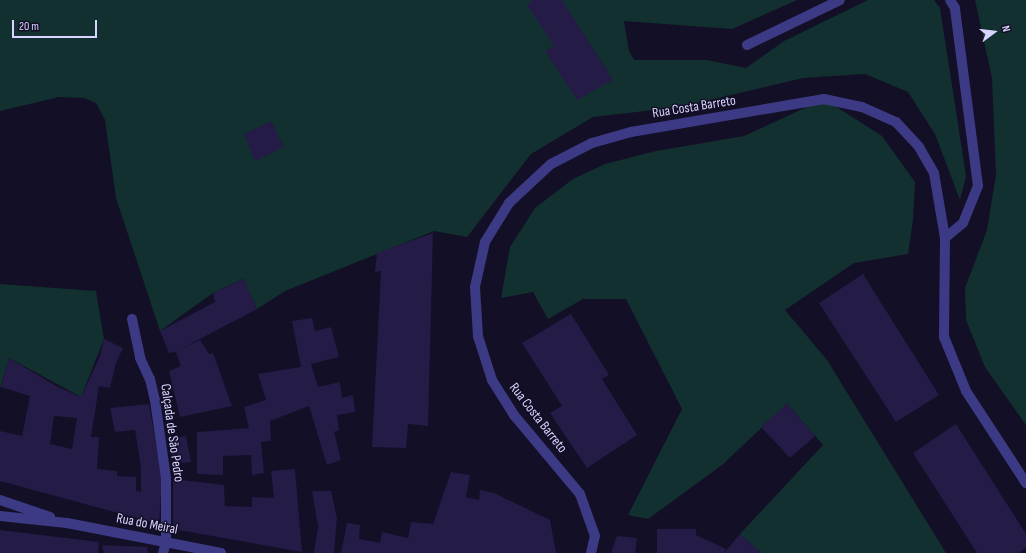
<!DOCTYPE html>
<html>
<head>
<meta charset="utf-8">
<style>
  body { margin:0 }
  #map { position:relative; width:1026px; height:553px; overflow:hidden; background:#130f26; font-family:"Sofia Sans Condensed",sans-serif }
  div>[style] { position:absolute }
  .green>* { inset:0; background:#12302f }
  .building>* { inset:0; background:#241b47 }
  .street>* { height:10px; margin:-5px; padding:0 5px; transform-origin:5px; border-radius:5px; background:#3d3a85 }
  span { translate:-50% -50%; white-space:nowrap; text-align:center; line-height:1.15; -webkit-text-stroke:3px #130f26; paint-order:stroke }
  .street-label { font-size:14px; color:#d9d4ff }
  .north { position:absolute; left:974px; top:12px; width:40px; height:40px; -webkit-text-stroke:3px #130f26; paint-order:stroke; rotate:75deg; font-size:11px; font-weight:700; line-height:16px; text-align:center; color:#d9d4ff }
  .north::after { content:''; display:block; margin:auto; width:14px; height:18px; background:#d9d4ff; clip-path:polygon(50% 0,100% 100%,50% 72%,0 100%) }
  .scale { position:absolute; left:12px; top:20px; width:85px; height:18px; box-sizing:border-box; border:2px solid #d9d4ff; border-top:0; padding-left:5px; font-size:12px; line-height:14px; white-space:nowrap; color:#d9d4ff; -webkit-text-stroke:3px #130f26; paint-order:stroke }
</style>
</head>
<body>
<div id="map">
  <div class="green">
    <div style="clip-path:polygon(0 0,797px 0,732px 29px,624px 21px,629px 51px,634px 60px,707px 60px,746px 68px,784px 41px,868px 0,934px 0,940px 8px,966px 176px,960px 200px,935px 134px,908px 92px,865px 74px,803px 78px,680px 107px,593px 117px,531px 154px,467px 237px,434px 231px,285px 291px,257px 309px,243px 279px,213px 293px,160px 331px,116px 198px,105px 120px,96px 103px,84px 98px,59px 97px,0 111px)"></div>
    <div style="clip-path:polygon(975px 0,1026px 0,1026px 425px,985px 367px,966px 320px,965px 288px,987px 230px,996px 175px,992px 78px)"></div>
    <div style="clip-path:polygon(824px 99px,882px 136px,915px 182px,913px 220px,908px 254px,854px 263px,785px 310px,827px 360px,946px 553px,761px 553px,740px 534px,823px 445px,787px 404px,722px 465px,648px 519px,628px 515px,682px 409px,626px 299px,583px 299px,548px 319px,533px 292px,501px 298px,510px 247px,535px 208px,573px 179px,605px 164px,656px 151px,744px 136px)"></div>
    <div style="clip-path:polygon(0 284px,96px 291px,104px 339px,81px 397px,9px 358px,0 389px)"></div>
  </div>
  <div class="building">
    <div style="clip-path:polygon(532px 0,562px 0,613px 80px,577px 100px,545px 51px,554px 46px,527px 5px)"></div>
    <div style="clip-path:polygon(271px 121px,284px 147px,255px 161px,244px 134px)"></div>
    <div style="clip-path:polygon(433px 233px,428px 426px,408px 424px,406px 448px,372px 447px,381px 271px,375px 272px,377px 253px)"></div>
    <div style="clip-path:polygon(863px 274px,939px 395px,896px 422px,819px 303px)"></div>
    <div style="clip-path:polygon(244px 279px,257px 309px,179px 350px,200px 340px,209px 354px,213px 353px,232px 406px,180px 417px,169px 371px,181px 366px,176px 352px,169px 353px,160px 331px,215px 302px,213px 293px)"></div>
    <div style="clip-path:polygon(571px 314px,609px 375px,602px 379px,637px 435px,587px 468px,550px 413px,562px 406px,522px 343px)"></div>
    <div style="clip-path:polygon(312px 318px,315px 331px,331px 327px,339px 357px,311px 364px,318px 387px,340px 382px,342px 398px,353px 395px,355px 412px,337px 415px,339px 430px,334px 432px,341px 460px,327px 465px,309px 406px,270px 421px,271px 441px,261px 442px,264px 473px,252px 475px,251px 455px,223px 456px,223px 475px,197px 474px,197px 432px,249px 428px,244px 407px,266px 400px,258px 374px,301px 367px,292px 321px)"></div>
    <div style="clip-path:polygon(evenodd,104px 339px,123px 348px,116px 363px,110px 388px,99px 386px,91px 437px,99px 437px,97px 469px,117px 471px,117px 476px,136px 477px,136px 491px,141px 492px,141px 468px,135px 430px,115px 432px,110px 408px,149px 404px,162px 479px,159px 524px,0 481px,0 431px,22px 436px,30px 396px,1px 387px,9px 358px,58px 387px,81px 397px,100px 356px,104px 339px,54px 416px,77px 418px,72px 449px,50px 444px,54px 416px)"></div>
    <div style="clip-path:polygon(787px 404px,815px 436px,790px 458px,761px 427px)"></div>
    <div style="clip-path:polygon(956px 424px,1026px 534px,1026px 548px,1018px 553px,977px 553px,913px 453px)"></div>
    <div style="clip-path:polygon(186px 436px,191px 462px,182px 463px,179px 457px,172px 459px,171px 439px)"></div>
    <div style="clip-path:polygon(295px 469px,302px 552px,173px 529px,173px 479px,224px 485px,225px 506px,252px 507px,252px 497px,274px 498px,271px 471px)"></div>
    <div style="clip-path:polygon(451px 472px,470px 475px,466px 497px,479px 500px,480px 490px,494px 493px,550px 520px,556px 553px,341px 553px,347px 523px,360px 525px,359px 539px,380px 543px,382px 532px,408px 538px,411px 522px,433px 524px)"></div>
    <div style="clip-path:polygon(312px 491px,331px 491px,337px 518px,334px 553px,314px 553px,318px 526px)"></div>
    <div style="clip-path:polygon(657px 529px,696px 529px,696px 535px,726px 549px,724px 553px,657px 553px)"></div>
    <div style="clip-path:polygon(0 530px,99px 542px,98px 553px,0 553px)"></div>
    <div style="clip-path:polygon(740px 534px,761px 553px,724px 553px)"></div>
    <div style="clip-path:polygon(617px 536px,637px 538px,635px 553px,611px 553px)"></div>
    <div style="clip-path:polygon(102px 545px,147px 547px,148px 553px,104px 553px)"></div>
  </div>
  <div class="street">
    <div style="left:747px;top:45px;width:103px;rotate:-25.8deg"></div>
    <div style="left:945px;top:238px;width:23px;rotate:-40deg"></div>
    <div style="left:963px;top:223px;width:40px;rotate:-68deg"></div>
    <div style="left:978px;top:186px;width:179px;rotate:-97.4deg"></div>
    <div style="left:955px;top:8px;width:9px;rotate:-122deg"></div>
    <div style="left:132px;top:319px;width:40px;rotate:78deg"></div>
    <div style="left:140px;top:358px;width:23px;rotate:65deg"></div>
    <div style="left:150px;top:379px;width:22px;rotate:77deg"></div>
    <div style="left:155px;top:400px;width:79px;rotate:82deg"></div>
    <div style="left:166px;top:478px;width:64px;rotate:90deg"></div>
    <div style="left:166px;top:542px;width:11px;rotate:105deg"></div>
    <div style="left:0;top:500px;width:53px;rotate:18.8deg"></div>
    <div style="left:0;top:516px;width:67px;rotate:6deg"></div>
    <div style="left:67px;top:523px;width:157px;rotate:11deg"></div>
    <div style="left:591px;top:553px;width:17px;rotate:-77deg"></div>
    <div style="left:595px;top:536px;width:45px;rotate:-109.7deg"></div>
    <div style="left:580px;top:494px;width:103px;rotate:-129.9deg"></div>
    <div style="left:514px;top:415px;width:41px;rotate:-122.2deg"></div>
    <div style="left:492px;top:380px;width:46px;rotate:-107.7deg"></div>
    <div style="left:478px;top:336px;width:49px;rotate:-93.5deg"></div>
    <div style="left:475px;top:287px;width:46px;rotate:-77.5deg"></div>
    <div style="left:485px;top:242px;width:46px;rotate:-58.4deg"></div>
    <div style="left:509px;top:203px;width:57px;rotate:-42.9deg"></div>
    <div style="left:551px;top:164px;width:46px;rotate:-27.1deg"></div>
    <div style="left:592px;top:143px;width:41px;rotate:-15.8deg"></div>
    <div style="left:631px;top:132px;width:196px;rotate:-9.7deg"></div>
    <div style="left:824px;top:99px;width:39px;rotate:12deg"></div>
    <div style="left:862px;top:107px;width:37px;rotate:24deg"></div>
    <div style="left:896px;top:122px;width:34px;rotate:47deg"></div>
    <div style="left:919px;top:147px;width:30px;rotate:60deg"></div>
    <div style="left:934px;top:173px;width:66px;rotate:80.4deg"></div>
    <div style="left:945px;top:238px;width:99px;rotate:90.6deg"></div>
    <div style="left:944px;top:337px;width:58px;rotate:67.8deg"></div>
    <div style="left:966px;top:391px;width:110px;rotate:56.9deg"></div>
  </div>
  <div class="street-label">
    <span style="left:694px;top:107px;rotate:-9deg">Rua Costa Barreto</span>
    <span style="left:538px;top:418px;rotate:52deg">Rua Costa Barreto</span>
    <span style="left:172px;top:433px;rotate:82deg">Calçada de São Pedro</span>
    <span style="left:147px;top:524px;rotate:11deg">Rua do Meiral</span>
  </div>
  <div class="north">N</div>
  <div class="scale">20 m</div>
</div>
</body>
</html>
